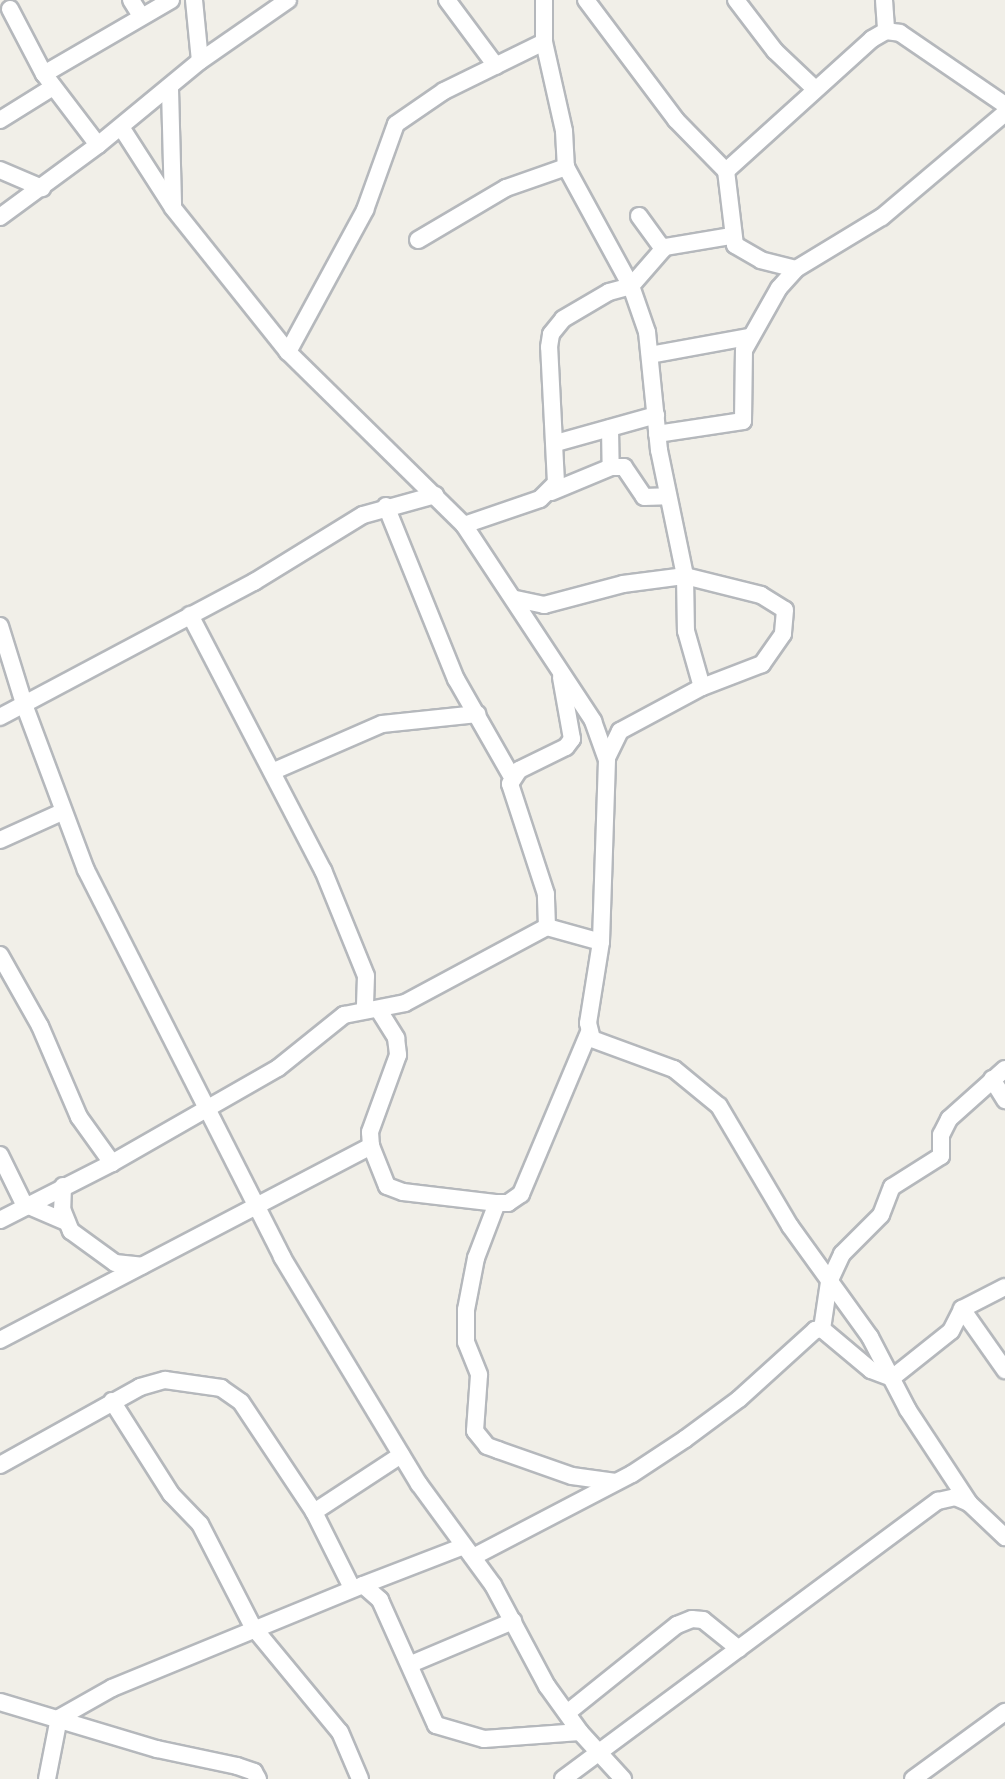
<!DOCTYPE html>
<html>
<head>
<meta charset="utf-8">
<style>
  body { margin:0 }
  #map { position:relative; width:1005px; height:1779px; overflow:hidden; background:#f1efe8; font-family:Helvetica,sans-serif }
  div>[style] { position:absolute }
  .roads { filter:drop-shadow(2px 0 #b5b8bc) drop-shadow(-2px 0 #b5b8bc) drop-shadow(0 2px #b5b8bc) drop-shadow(0 -2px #b5b8bc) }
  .minor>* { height:16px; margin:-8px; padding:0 8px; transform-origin:8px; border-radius:8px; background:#fff }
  span { translate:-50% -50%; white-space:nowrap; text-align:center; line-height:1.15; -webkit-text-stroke:5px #fff; paint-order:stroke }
</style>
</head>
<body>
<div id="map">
  <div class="roads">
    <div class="minor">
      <div style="left:131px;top:0;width:19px;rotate:58deg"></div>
      <div style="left:194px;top:0;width:61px;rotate:84.4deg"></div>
      <div style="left:447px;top:0;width:82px;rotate:53.4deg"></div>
      <div style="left:544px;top:0;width:42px;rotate:90deg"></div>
      <div style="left:544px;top:42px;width:91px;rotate:77.3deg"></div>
      <div style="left:564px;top:131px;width:36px;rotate:87deg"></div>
      <div style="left:566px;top:167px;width:136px;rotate:61.4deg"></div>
      <div style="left:631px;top:286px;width:49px;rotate:70.8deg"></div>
      <div style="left:647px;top:332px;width:119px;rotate:84.2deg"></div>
      <div style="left:659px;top:450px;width:129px;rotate:78.3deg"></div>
      <div style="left:685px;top:576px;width:55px;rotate:89deg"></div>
      <div style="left:686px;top:631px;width:58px;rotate:74.1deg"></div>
      <div style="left:586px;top:0;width:150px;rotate:53.1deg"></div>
      <div style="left:676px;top:120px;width:71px;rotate:45.6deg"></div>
      <div style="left:736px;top:0;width:64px;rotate:52.6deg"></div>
      <div style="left:775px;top:51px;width:55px;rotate:43.5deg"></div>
      <div style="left:884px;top:0;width:31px;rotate:86deg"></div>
      <div style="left:10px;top:9px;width:73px;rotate:62.4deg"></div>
      <div style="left:44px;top:74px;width:89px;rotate:52.7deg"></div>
      <div style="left:44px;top:74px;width:147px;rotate:-30.2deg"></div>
      <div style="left:170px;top:89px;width:116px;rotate:88.5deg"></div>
      <div style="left:0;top:120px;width:62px;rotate:-31.9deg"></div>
      <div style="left:121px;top:127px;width:96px;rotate:57.3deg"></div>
      <div style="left:173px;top:208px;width:184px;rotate:51.4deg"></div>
      <div style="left:288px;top:352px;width:247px;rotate:44.5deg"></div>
      <div style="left:464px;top:525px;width:235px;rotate:56.6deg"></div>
      <div style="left:593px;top:721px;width:41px;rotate:70.3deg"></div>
      <div style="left:607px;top:760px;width:182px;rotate:91.9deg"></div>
      <div style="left:601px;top:942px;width:82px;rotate:99.1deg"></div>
      <div style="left:588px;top:1023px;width:16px;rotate:76deg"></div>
      <div style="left:592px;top:1039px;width:87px;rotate:20.1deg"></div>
      <div style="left:674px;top:1069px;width:58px;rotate:39.4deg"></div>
      <div style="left:719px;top:1106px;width:139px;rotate:59.4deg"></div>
      <div style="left:790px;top:1226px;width:137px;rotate:54.2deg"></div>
      <div style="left:870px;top:1337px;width:82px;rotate:62.5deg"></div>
      <div style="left:908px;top:1410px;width:111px;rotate:56.7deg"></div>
      <div style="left:0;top:170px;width:46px;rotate:23.2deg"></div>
      <div style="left:639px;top:216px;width:41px;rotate:54deg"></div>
      <div style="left:0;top:217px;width:122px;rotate:-36.3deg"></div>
      <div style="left:98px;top:145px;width:132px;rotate:-39.5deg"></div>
      <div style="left:200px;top:61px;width:107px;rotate:-34.7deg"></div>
      <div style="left:418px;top:240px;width:102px;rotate:-30.6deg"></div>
      <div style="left:506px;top:188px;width:64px;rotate:-19.3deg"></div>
      <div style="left:796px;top:269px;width:36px;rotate:-166deg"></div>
      <div style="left:761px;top:260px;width:30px;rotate:-150deg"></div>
      <div style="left:735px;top:245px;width:75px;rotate:-96.9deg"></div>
      <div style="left:726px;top:171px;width:197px;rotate:-42.1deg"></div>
      <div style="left:872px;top:39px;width:16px;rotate:-30deg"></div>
      <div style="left:886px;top:31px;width:14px;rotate:8deg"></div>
      <div style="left:900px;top:33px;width:127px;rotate:34.4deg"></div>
      <div style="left:288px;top:352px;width:162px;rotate:-61.5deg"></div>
      <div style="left:365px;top:210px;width:91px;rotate:-70.2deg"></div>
      <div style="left:396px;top:124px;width:58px;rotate:-34.5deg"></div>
      <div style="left:444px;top:91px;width:111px;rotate:-26.1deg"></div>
      <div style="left:650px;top:355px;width:100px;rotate:-10.4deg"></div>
      <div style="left:610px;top:428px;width:39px;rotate:89deg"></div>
      <div style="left:657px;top:434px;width:87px;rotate:-8.6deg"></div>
      <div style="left:743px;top:421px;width:71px;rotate:-89.2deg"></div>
      <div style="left:744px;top:350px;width:71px;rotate:-60.6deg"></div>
      <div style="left:779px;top:288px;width:25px;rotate:-48deg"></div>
      <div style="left:796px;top:269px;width:100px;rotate:-31.2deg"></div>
      <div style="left:882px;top:217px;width:161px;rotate:-40.2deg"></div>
      <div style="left:556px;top:443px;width:104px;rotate:-15.6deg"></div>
      <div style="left:551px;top:492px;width:65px;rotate:-22.6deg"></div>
      <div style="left:611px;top:467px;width:13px"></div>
      <div style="left:624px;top:467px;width:36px;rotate:56deg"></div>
      <div style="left:644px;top:497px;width:23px;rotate:-2deg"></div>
      <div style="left:386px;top:506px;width:187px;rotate:68deg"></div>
      <div style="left:456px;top:679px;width:113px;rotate:60.3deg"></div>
      <div style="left:464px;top:525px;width:80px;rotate:-18.9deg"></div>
      <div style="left:540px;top:499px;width:23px;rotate:-45deg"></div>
      <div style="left:556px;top:483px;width:136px;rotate:-92.9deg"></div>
      <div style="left:549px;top:347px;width:13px;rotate:-81deg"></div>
      <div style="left:551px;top:334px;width:19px;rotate:-51deg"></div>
      <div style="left:563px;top:319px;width:53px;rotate:-30.4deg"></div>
      <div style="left:609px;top:292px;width:23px;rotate:-15deg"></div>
      <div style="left:631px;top:286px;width:52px;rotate:-48.9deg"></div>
      <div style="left:665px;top:247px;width:67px;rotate:-9.5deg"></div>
      <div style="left:516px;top:599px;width:29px;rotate:12deg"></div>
      <div style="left:544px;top:605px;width:82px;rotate:-14.9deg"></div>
      <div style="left:623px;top:584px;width:63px;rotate:-7.4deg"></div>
      <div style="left:685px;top:576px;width:78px;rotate:14deg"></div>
      <div style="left:761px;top:595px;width:28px;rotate:32deg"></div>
      <div style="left:785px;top:610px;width:24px;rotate:95deg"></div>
      <div style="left:783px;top:634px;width:37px;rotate:125deg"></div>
      <div style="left:762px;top:664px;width:64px;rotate:159deg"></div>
      <div style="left:702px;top:687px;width:93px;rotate:151.8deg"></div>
      <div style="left:620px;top:731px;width:30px;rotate:116deg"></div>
      <div style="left:190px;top:615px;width:288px;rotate:62.5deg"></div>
      <div style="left:323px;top:870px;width:114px;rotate:67.9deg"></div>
      <div style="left:366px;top:976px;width:34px;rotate:92deg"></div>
      <div style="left:0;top:626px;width:85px;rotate:72.8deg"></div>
      <div style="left:25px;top:707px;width:174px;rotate:69.5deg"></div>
      <div style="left:86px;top:870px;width:434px;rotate:63.1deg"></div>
      <div style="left:282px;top:1257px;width:265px;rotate:58.9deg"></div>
      <div style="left:419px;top:1484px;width:125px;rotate:53.8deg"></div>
      <div style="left:493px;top:1585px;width:115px;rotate:61.9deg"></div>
      <div style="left:547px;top:1686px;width:57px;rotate:54.3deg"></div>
      <div style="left:580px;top:1732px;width:64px;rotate:47.5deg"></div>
      <div style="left:0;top:717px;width:288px;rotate:-28deg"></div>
      <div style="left:254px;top:582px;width:128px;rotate:-31.6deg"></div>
      <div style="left:363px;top:515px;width:75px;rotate:-15.5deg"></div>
      <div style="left:274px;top:771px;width:118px;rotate:-23.5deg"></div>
      <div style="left:382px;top:724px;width:96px;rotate:-6deg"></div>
      <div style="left:0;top:840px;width:68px;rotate:-24.3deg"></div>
      <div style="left:547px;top:927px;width:56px;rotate:15.5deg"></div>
      <div style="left:0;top:955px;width:81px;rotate:60.6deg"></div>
      <div style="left:40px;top:1026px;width:99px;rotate:66.8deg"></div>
      <div style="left:79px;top:1117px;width:57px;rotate:54.3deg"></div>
      <div style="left:380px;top:1012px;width:31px;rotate:58deg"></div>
      <div style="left:396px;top:1038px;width:17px;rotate:83deg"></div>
      <div style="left:398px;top:1055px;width:82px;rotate:110deg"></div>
      <div style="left:370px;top:1132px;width:14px;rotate:86deg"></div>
      <div style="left:371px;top:1146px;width:43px;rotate:68.2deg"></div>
      <div style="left:387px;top:1186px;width:17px;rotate:21deg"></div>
      <div style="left:403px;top:1192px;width:95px;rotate:6.7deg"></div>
      <div style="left:497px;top:1203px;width:11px"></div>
      <div style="left:508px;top:1203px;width:16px;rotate:-35deg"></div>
      <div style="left:521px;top:1194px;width:176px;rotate:-67.2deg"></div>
      <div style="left:992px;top:1079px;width:25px;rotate:58deg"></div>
      <div style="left:0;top:1155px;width:55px;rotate:63.9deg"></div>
      <div style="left:24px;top:1204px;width:43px;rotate:23deg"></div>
      <div style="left:63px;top:1186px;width:23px;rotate:92deg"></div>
      <div style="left:62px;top:1209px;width:24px;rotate:68deg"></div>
      <div style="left:71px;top:1231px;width:54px;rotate:36deg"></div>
      <div style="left:115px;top:1263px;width:27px;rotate:6deg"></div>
      <div style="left:497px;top:1203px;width:59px;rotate:110.9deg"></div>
      <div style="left:476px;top:1258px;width:53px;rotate:100.9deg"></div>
      <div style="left:466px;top:1310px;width:32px;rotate:90deg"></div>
      <div style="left:466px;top:1342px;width:35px;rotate:68deg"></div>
      <div style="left:479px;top:1375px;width:56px;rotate:94.1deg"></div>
      <div style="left:475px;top:1431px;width:19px;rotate:51deg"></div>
      <div style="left:487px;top:1446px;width:12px;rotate:20deg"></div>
      <div style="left:498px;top:1450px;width:78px;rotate:19.4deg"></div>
      <div style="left:572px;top:1476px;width:44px;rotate:7.8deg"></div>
      <div style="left:0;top:1220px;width:126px;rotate:-27deg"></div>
      <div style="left:112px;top:1163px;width:191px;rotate:-29.8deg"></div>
      <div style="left:278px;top:1068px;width:85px;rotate:-38.8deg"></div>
      <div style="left:344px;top:1015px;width:62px;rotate:-11.1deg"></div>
      <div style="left:405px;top:1003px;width:161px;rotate:-28.2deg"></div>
      <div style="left:547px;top:927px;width:33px;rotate:-92deg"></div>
      <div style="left:546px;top:894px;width:116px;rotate:-108.1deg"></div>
      <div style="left:510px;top:784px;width:17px;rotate:-57deg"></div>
      <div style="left:519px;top:770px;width:52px;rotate:-26.1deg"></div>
      <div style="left:566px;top:747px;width:10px;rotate:-53deg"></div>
      <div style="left:572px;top:739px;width:63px;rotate:-100.1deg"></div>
      <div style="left:962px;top:1309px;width:75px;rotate:54.8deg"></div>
      <div style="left:822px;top:1329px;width:48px;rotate:-81.5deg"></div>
      <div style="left:829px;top:1282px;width:31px;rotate:-65deg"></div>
      <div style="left:842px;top:1254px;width:55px;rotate:-45deg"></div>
      <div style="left:881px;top:1215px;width:30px;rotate:-69deg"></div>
      <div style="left:892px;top:1187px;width:58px;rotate:-32.3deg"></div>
      <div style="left:941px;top:1156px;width:21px;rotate:-90deg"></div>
      <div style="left:941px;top:1135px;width:18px;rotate:-63deg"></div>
      <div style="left:949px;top:1119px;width:75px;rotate:-41.8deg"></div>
      <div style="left:0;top:1340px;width:419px;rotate:-27.6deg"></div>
      <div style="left:112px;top:1401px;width:110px;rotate:57.6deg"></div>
      <div style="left:171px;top:1494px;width:42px;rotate:46deg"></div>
      <div style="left:200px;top:1524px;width:116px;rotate:62.8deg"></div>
      <div style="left:253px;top:1627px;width:136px;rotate:50.4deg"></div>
      <div style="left:340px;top:1732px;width:51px;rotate:66.9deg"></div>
      <div style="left:0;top:1465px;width:160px;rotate:-29.1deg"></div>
      <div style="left:140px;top:1387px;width:26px;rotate:-16deg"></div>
      <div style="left:165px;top:1380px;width:57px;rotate:8.1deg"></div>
      <div style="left:221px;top:1388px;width:24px;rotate:35deg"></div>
      <div style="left:241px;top:1402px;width:132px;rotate:56.4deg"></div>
      <div style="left:314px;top:1512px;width:85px;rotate:63.4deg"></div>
      <div style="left:314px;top:1512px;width:104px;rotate:-33.2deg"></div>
      <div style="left:473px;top:1557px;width:179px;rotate:-27.6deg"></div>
      <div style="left:632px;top:1474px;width:64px;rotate:-33.4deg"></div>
      <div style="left:685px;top:1439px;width:67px;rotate:-36.5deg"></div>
      <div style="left:739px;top:1399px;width:103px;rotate:-42.2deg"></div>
      <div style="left:815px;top:1330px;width:7px;rotate:-8deg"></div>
      <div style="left:822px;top:1329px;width:64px;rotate:39.9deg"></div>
      <div style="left:871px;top:1370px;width:22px;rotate:21deg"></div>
      <div style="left:892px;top:1378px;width:75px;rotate:-38.5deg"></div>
      <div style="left:951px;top:1331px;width:25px;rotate:-63deg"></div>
      <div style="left:962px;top:1309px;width:48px;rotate:-27.1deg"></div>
      <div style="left:363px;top:1585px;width:108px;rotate:-21.1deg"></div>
      <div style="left:411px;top:1664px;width:111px;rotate:-22.9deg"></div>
      <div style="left:0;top:1702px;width:164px;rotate:16.7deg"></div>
      <div style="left:157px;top:1749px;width:82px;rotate:12deg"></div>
      <div style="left:237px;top:1766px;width:18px;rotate:19deg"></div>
      <div style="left:254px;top:1772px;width:8px;rotate:60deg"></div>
      <div style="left:567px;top:1713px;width:141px;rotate:-38.7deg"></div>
      <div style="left:677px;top:1625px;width:16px;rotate:-22deg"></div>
      <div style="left:692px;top:1619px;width:11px;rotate:5deg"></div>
      <div style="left:703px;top:1620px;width:46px;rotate:38.9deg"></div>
      <div style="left:47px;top:1779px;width:62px;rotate:-78.9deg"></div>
      <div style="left:59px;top:1718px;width:61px;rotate:-29.5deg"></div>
      <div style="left:112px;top:1688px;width:271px;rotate:-22.3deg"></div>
      <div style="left:363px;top:1585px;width:23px;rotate:41deg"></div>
      <div style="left:380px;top:1600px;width:137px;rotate:65.9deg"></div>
      <div style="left:436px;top:1725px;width:50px;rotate:16.3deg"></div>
      <div style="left:484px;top:1739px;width:96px;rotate:-4.2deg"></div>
      <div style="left:563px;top:1779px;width:467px;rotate:-36.6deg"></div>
      <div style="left:938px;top:1501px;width:17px;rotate:-13deg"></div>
      <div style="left:955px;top:1497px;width:15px;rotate:23deg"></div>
      <div style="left:969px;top:1503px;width:50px;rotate:43.4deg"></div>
      <div style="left:913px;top:1779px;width:114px;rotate:-36.1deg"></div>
    </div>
  </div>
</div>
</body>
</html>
